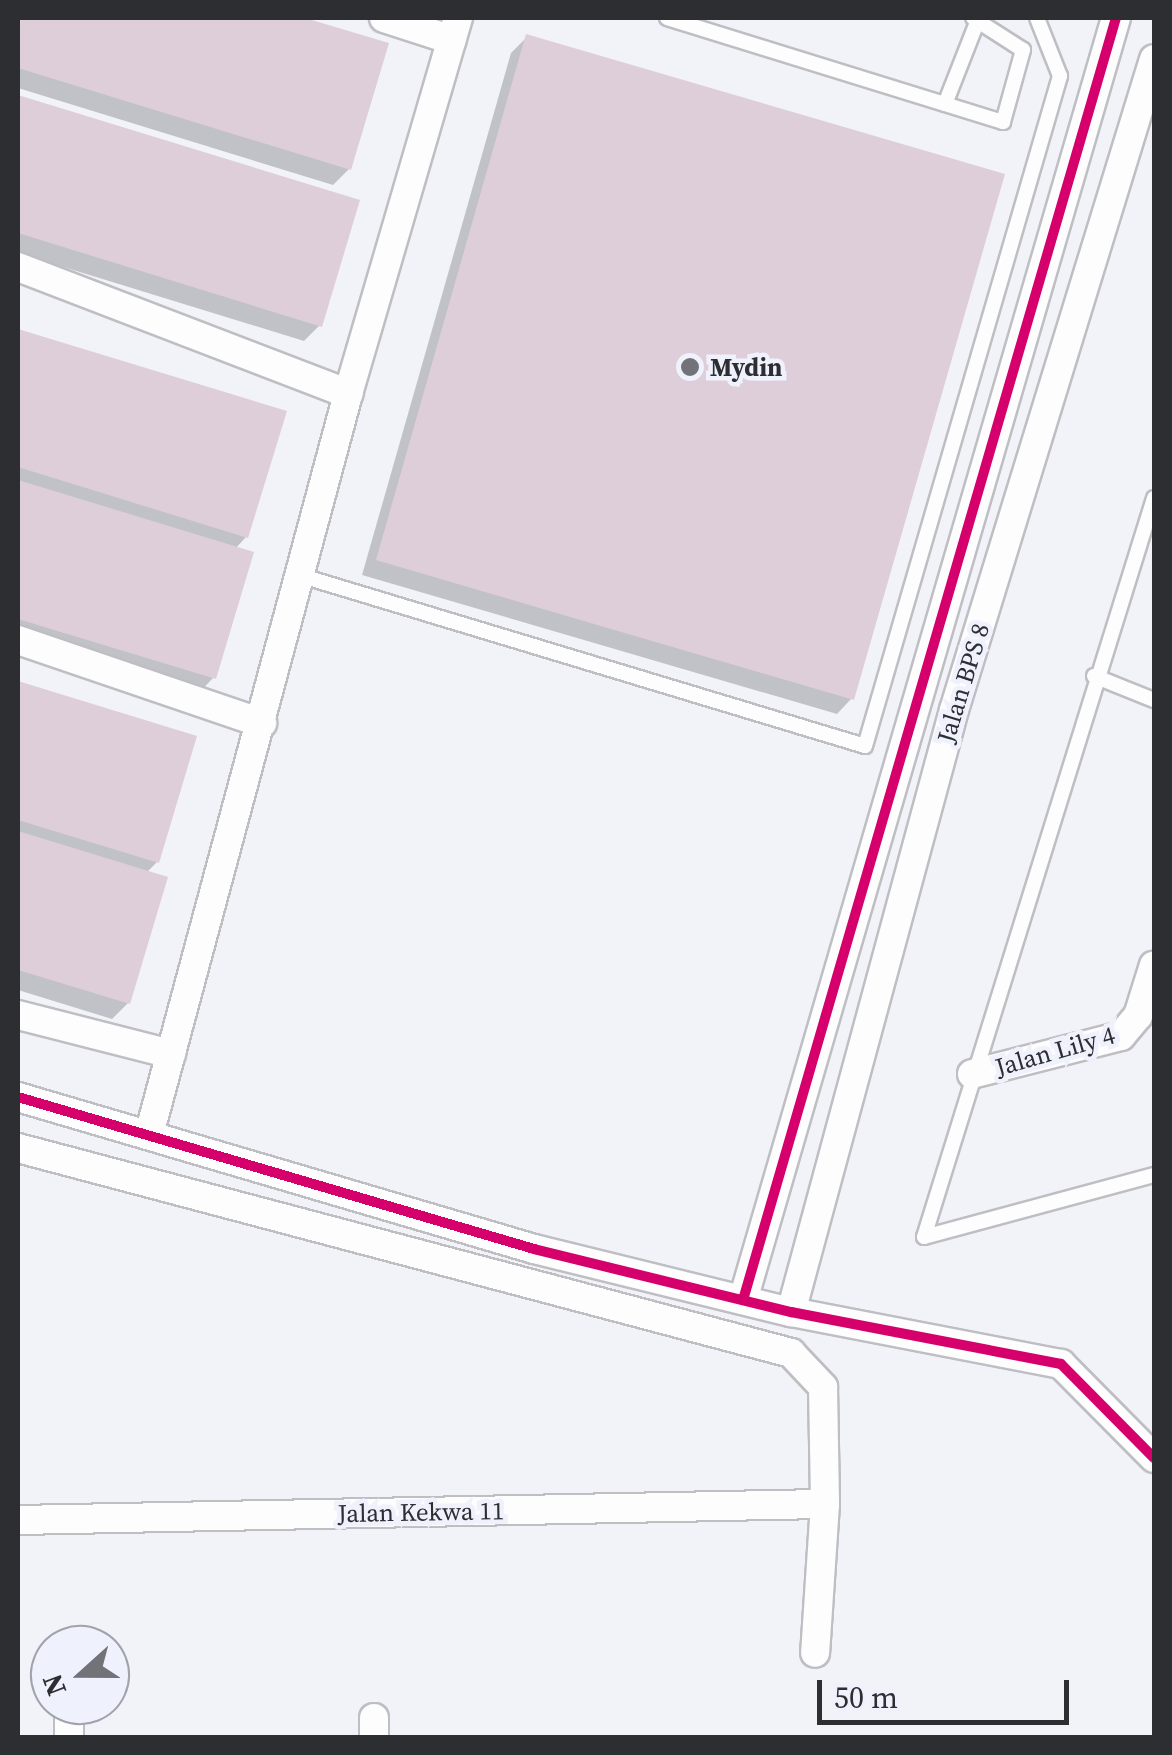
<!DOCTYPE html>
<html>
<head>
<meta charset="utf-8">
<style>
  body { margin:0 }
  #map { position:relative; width:1172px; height:1755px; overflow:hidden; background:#f2f3f9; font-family:"Source Serif 4",serif }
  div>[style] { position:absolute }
  .shadow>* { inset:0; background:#0003 }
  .building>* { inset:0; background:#deceda }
  .roads { filter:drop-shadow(2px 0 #bebec3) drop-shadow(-2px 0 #bebec3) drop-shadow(0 2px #bebec3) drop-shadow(0 -2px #bebec3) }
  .service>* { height:14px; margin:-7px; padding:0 7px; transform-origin:7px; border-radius:7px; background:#fdfdfe }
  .minor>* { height:28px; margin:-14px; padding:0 14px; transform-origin:14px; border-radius:14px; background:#fdfdfe }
  .cycleway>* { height:10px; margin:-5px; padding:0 5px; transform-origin:5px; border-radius:5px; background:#d6006c }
  .dots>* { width:28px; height:28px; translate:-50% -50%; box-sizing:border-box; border:5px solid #eff1fc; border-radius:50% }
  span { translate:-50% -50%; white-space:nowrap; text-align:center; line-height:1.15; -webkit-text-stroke:9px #eff1fc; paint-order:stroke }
  .poi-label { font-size:25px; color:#2d2e32; font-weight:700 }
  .left { translate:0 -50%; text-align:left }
  .street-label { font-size:25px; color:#2d2e32 }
  .frame { position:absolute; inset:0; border:20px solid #2d2e32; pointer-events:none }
  .north { position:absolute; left:30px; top:1625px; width:100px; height:100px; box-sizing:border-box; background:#eff1fc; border:2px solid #a1a3ab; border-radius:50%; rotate:249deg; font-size:28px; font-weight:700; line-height:40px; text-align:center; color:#2d2e32 }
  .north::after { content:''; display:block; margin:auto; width:35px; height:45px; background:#727378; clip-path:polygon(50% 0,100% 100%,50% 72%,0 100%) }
  .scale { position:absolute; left:817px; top:1680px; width:252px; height:45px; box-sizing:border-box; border:5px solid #2d2e32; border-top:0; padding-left:12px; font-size:30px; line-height:35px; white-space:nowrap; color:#2d2e32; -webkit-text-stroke:8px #eff1fc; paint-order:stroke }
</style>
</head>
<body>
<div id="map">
  <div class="shadow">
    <div style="clip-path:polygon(18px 18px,296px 18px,386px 45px,349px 169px,333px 185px,18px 88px)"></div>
    <div style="clip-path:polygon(527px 37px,852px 698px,837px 714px,362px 575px,511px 53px)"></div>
    <div style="clip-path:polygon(18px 97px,357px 202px,320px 325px,304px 341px,18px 253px)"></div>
    <div style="clip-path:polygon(18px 331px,283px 413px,246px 537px,235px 549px,213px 678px,198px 694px,18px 638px)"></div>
    <div style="clip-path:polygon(18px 684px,194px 738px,157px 862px,146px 873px,128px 1003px,112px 1019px,18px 990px)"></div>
  </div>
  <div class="building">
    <div style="clip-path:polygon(18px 18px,305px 18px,389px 43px,351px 170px,18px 68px)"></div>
    <div style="clip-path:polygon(526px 34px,1005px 174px,854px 700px,376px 560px)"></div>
    <div style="clip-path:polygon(18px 95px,360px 200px,322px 327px,18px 233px)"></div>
    <div style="clip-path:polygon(18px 329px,287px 411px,248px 538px,18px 467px)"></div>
    <div style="clip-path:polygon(18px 480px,254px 552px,216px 679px,18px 619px)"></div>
    <div style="clip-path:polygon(18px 681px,197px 736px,159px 863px,18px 820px)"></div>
    <div style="clip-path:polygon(18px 831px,168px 877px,130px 1004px,18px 970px)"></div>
  </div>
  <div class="roads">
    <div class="service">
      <div style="left:667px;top:18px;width:352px;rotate:17.2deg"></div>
      <div style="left:1003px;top:122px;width:75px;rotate:-74.5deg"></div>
      <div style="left:1023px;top:50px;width:59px;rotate:-147.4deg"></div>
      <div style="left:945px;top:104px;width:90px;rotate:-68.6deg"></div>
      <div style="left:302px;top:576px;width:588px;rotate:16.8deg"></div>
      <div style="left:865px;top:746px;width:698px;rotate:-73.77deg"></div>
      <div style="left:1060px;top:76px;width:62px;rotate:-111.6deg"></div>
      <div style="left:1094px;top:676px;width:65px;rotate:21.8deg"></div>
      <div style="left:924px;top:1237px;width:774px;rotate:-72.71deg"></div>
      <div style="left:924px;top:1237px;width:238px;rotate:-15.1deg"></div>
    </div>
    <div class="minor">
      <div style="left:384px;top:18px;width:71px;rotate:17.9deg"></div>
      <div style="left:18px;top:267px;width:354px;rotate:21deg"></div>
      <div style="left:18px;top:640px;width:258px;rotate:18.8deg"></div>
      <div style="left:18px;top:1015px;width:158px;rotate:14.3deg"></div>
      <div style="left:972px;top:1074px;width:154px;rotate:-14.3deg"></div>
      <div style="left:1121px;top:1036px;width:26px;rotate:-50deg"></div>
      <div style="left:1138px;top:1016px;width:53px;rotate:-72.6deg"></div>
      <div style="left:18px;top:1097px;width:538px;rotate:16.41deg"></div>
      <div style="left:534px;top:1249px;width:265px;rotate:13.8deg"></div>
      <div style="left:791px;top:1312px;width:275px;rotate:10.9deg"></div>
      <div style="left:1061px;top:1364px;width:132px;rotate:45.3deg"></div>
      <div style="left:150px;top:1131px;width:763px;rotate:-74.96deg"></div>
      <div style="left:348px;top:394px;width:392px;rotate:-73.7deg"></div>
      <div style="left:18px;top:1148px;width:800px;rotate:14.85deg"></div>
      <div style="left:791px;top:1353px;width:47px;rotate:46.7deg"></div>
      <div style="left:823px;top:1387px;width:117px;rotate:89deg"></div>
      <div style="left:825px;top:1504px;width:149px;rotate:93.8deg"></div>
      <div style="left:743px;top:1300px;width:1335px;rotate:-73.78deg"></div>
      <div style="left:791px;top:1312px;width:624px;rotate:-74.85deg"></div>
      <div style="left:954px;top:710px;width:681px;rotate:-72.92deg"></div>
      <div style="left:18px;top:1520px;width:807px;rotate:-1.14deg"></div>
      <div style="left:69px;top:1714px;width:24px;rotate:90deg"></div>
      <div style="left:374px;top:1718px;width:20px;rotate:90deg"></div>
    </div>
  </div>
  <div class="cycleway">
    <div style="left:18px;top:1097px;width:538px;rotate:16.41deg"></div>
    <div style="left:534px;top:1249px;width:265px;rotate:13.8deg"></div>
    <div style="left:791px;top:1312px;width:275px;rotate:10.9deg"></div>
    <div style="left:1061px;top:1364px;width:132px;rotate:45.3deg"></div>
    <div style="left:743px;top:1300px;width:1335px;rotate:-73.78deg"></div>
  </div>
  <div class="dots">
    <div style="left:690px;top:367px;background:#727378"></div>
  </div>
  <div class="poi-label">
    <span class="left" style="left:710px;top:367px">Mydin</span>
  </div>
  <div class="street-label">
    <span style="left:963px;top:683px;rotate:-73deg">Jalan BPS 8</span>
    <span style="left:1055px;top:1051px;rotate:-16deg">Jalan Lily 4</span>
    <span style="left:421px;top:1512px;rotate:-1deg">Jalan Kekwa 11</span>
  </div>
  <div class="frame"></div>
  <div class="north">N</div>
  <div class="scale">50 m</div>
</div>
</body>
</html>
